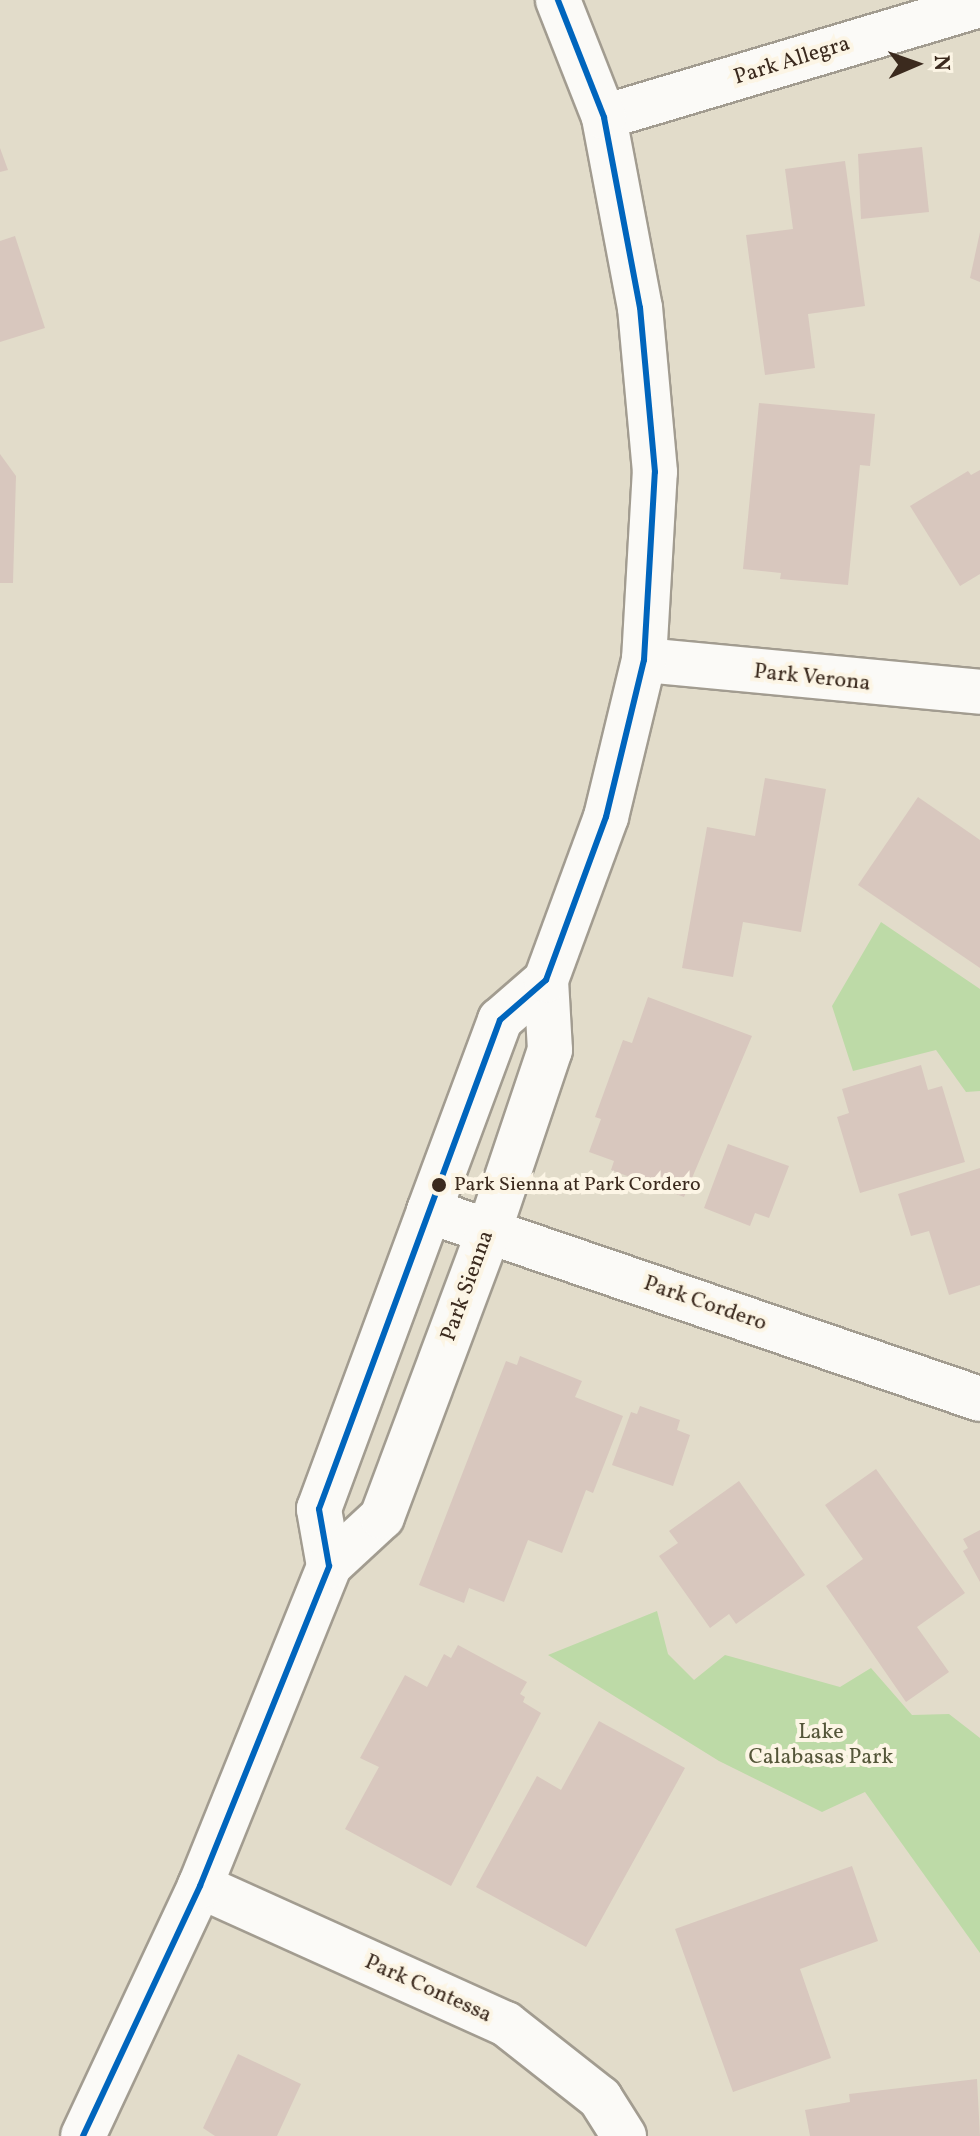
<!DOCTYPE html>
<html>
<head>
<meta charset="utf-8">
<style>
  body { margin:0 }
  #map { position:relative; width:980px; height:2136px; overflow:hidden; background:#e2dcca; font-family:Vollkorn,serif }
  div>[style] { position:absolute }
  .green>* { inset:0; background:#bddaa7 }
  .building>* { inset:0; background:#d8c7be }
  .roads { filter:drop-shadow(2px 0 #a29c90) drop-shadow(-2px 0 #a29c90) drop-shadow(0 2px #a29c90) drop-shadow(0 -2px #a29c90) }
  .minor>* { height:44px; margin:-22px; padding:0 22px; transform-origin:22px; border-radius:22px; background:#fbfaf7 }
  .bus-1>* { height:6px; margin:-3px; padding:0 3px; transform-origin:3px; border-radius:3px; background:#0065bd }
  .dots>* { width:22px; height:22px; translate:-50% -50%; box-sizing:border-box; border:4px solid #fcf5e5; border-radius:50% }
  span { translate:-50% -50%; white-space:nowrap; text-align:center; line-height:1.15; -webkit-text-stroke:8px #fcf5e5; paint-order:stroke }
  .bus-label { font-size:20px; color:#3b2a1e }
  .left { translate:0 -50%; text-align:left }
  .street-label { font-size:22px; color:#3b2a1e }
  .park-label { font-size:22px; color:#545639 }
  .north { position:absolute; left:876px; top:24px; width:80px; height:80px; -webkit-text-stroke:6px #fcf5e5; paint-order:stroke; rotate:88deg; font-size:22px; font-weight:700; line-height:32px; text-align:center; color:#3b2a1e }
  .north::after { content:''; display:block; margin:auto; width:28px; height:36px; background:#3b2a1e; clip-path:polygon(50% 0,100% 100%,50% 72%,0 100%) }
</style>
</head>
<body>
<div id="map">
  <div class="green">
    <div style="clip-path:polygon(881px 922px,980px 989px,980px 1091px,966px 1092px,936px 1050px,853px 1071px,832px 1006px)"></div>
    <div style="clip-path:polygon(657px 1611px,668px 1654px,694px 1680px,725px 1655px,840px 1687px,871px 1668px,912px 1715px,949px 1714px,980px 1738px,980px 1953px,865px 1792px,822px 1812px,719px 1761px,548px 1655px)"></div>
  </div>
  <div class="building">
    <div style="clip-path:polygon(922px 147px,929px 212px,861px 219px,858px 154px)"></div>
    <div style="clip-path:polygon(0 148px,8px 170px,0 172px)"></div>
    <div style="clip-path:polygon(845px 161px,865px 306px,808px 314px,815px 368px,765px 375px,746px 235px,793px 229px,785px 169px)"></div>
    <div style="clip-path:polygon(980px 232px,980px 282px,970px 278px)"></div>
    <div style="clip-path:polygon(15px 236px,45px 328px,0 342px,0 241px)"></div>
    <div style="clip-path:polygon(759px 403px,875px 414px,870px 466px,860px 465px,848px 585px,780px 579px,781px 573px,743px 569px)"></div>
    <div style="clip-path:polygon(0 454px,16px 476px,13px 583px,0 583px)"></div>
    <div style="clip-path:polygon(980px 470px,980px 574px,960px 586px,910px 506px,968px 471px,971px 475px)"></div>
    <div style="clip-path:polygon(765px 778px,826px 789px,801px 932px,743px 922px,733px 977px,682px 968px,707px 827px,755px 836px)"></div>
    <div style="clip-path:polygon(918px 797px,980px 840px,980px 968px,858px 885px)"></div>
    <div style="clip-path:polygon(648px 997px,752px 1036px,684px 1197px,611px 1170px,614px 1161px,589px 1152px,601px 1119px,595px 1117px,623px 1040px,632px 1043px)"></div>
    <div style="clip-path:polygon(921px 1065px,928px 1090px,942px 1086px,965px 1162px,860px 1193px,837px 1117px,849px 1113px,842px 1089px)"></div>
    <div style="clip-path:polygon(728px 1144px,789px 1166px,769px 1218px,755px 1213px,750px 1226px,704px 1208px)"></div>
    <div style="clip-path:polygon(980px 1168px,980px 1285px,949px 1295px,929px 1231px,911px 1236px,898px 1194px)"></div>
    <div style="clip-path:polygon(520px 1356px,582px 1381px,575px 1397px,623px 1416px,593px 1493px,586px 1490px,562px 1553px,528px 1540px,504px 1602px,469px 1588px,464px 1603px,419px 1585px,506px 1361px,517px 1365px)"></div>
    <div style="clip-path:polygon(640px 1406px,680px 1420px,677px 1430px,690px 1435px,673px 1486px,612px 1465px,631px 1412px,637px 1414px)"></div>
    <div style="clip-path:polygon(876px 1469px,965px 1593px,917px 1627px,949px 1672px,906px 1702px,826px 1586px,863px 1559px,825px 1505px)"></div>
    <div style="clip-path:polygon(739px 1481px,805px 1575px,736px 1624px,729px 1614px,710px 1628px,659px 1556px,678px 1543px,669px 1531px)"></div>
    <div style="clip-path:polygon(980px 1530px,980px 1582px,963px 1551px,968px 1548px,963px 1539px)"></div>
    <div style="clip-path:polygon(458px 1645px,527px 1682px,520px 1694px,525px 1697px,523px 1702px,541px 1713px,451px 1886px,345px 1829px,379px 1767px,360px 1758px,405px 1675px,427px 1687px,444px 1654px,451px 1658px)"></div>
    <div style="clip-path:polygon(599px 1721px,685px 1768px,586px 1947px,476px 1887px,537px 1776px,561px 1790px)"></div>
    <div style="clip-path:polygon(852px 1866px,878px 1941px,800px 1969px,831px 2058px,733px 2092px,675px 1929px)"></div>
    <div style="clip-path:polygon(238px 2054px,301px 2084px,277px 2136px,215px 2136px,203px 2128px)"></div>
    <div style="clip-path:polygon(977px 2079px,980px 2136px,810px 2136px,805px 2110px,850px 2102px,849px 2094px)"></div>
  </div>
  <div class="roads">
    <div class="minor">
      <div style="left:604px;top:117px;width:392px;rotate:-16.6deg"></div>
      <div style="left:644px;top:660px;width:338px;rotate:5.4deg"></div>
      <div style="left:429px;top:1211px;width:582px;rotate:18.84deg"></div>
      <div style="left:329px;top:1566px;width:58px;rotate:-100deg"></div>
      <div style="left:319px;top:1509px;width:318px;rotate:-69.7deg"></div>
      <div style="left:429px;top:1211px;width:204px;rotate:-69.6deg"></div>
      <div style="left:500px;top:1020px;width:61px;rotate:-41deg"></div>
      <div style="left:200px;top:1886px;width:336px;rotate:24.3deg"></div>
      <div style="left:506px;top:2024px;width:120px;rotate:38.2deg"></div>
      <div style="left:600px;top:2098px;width:45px;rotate:57.7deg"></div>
      <div style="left:83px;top:2136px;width:276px;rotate:-64.9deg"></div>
      <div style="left:200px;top:1886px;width:345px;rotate:-68deg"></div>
      <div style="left:329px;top:1566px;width:72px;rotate:-42.8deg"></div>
      <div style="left:382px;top:1517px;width:305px;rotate:-69.5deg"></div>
      <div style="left:489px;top:1231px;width:191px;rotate:-71.4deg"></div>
      <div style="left:550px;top:1050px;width:70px;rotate:-93.3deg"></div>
      <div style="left:546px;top:980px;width:174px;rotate:-69.8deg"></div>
      <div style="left:606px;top:817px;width:162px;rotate:-76.4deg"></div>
      <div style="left:644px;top:660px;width:188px;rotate:-86.7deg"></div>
      <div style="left:655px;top:472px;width:165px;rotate:-95.2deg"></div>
      <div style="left:640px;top:308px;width:194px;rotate:-100.7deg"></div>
      <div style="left:604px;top:117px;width:126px;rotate:-111.5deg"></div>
    </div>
  </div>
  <div class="bus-1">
    <div style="left:83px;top:2136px;width:276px;rotate:-64.9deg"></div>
    <div style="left:200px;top:1886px;width:345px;rotate:-68deg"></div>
    <div style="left:329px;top:1566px;width:58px;rotate:-100deg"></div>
    <div style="left:319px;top:1509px;width:521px;rotate:-69.69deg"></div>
    <div style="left:500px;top:1020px;width:61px;rotate:-41deg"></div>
    <div style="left:546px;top:980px;width:174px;rotate:-69.8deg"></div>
    <div style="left:606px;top:817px;width:162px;rotate:-76.4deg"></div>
    <div style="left:644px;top:660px;width:188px;rotate:-86.7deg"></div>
    <div style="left:655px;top:472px;width:165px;rotate:-95.2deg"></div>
    <div style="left:640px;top:308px;width:194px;rotate:-100.7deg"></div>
    <div style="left:604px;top:117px;width:126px;rotate:-111.5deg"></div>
  </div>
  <div class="dots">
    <div style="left:439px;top:1185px;background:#3b2a1e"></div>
  </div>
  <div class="bus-label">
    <span class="left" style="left:454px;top:1185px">Park Sienna at Park Cordero</span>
  </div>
  <div class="street-label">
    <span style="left:792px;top:61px;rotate:-17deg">Park Allegra</span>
    <span style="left:812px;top:678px;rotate:6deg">Park Verona</span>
    <span style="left:468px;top:1286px;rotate:-70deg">Park Sienna</span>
    <span style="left:705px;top:1304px;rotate:19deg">Park Cordero</span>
    <span style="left:428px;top:1989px;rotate:24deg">Park Contessa</span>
  </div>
  <div class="park-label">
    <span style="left:821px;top:1745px">Lake<br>Calabasas Park</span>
  </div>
  <div class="north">N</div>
</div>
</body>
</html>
